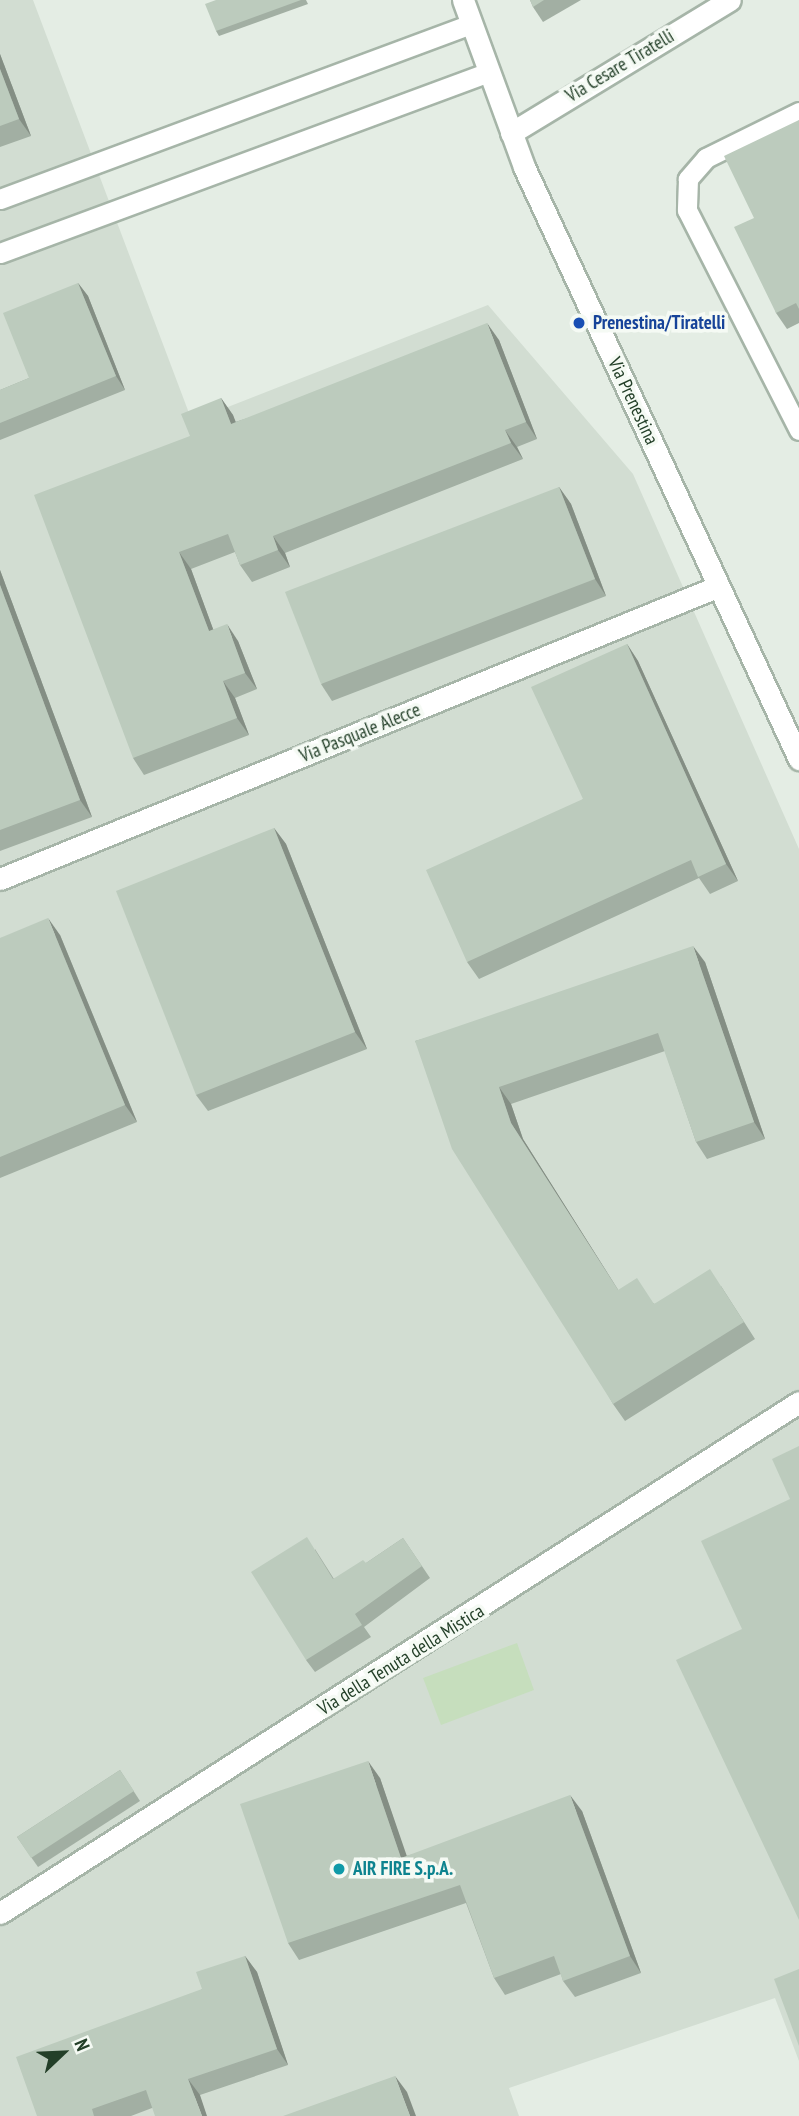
<!DOCTYPE html>
<html>
<head>
<meta charset="utf-8">
<style>
  body { margin:0 }
  #map { position:relative; width:799px; height:2116px; overflow:hidden; background:#e4ede4; font-family:"PT Sans Narrow",sans-serif }
  div>[style] { position:absolute }
  .built>* { inset:0; background:#d2ddd2 }
  .green>* { inset:0; background:#c6debd }
  .roads { filter:drop-shadow(2px 0 #a6b5a8) drop-shadow(-2px 0 #a6b5a8) drop-shadow(0 2px #a6b5a8) drop-shadow(0 -2px #a6b5a8) }
  .service>* { height:19px; margin:-9.5px; padding:0 9.5px; transform-origin:9.5px; border-radius:9.5px; background:#fff }
  .minor>* { height:21px; margin:-10.5px; padding:0 10.5px; transform-origin:10.5px; border-radius:10.5px; background:#fff }
  .tertiary>* { height:21px; margin:-10.5px; padding:0 10.5px; transform-origin:10.5px; border-radius:10.5px; background:#fff }
  .wall>* { inset:0; background:#a2afa3 }
  .shaded-wall>* { inset:0; background:#848e84 }
  .building>* { inset:0; background:#bccbbd }
  .dots>* { width:19px; height:19px; translate:-50% -50%; box-sizing:border-box; border:4px solid #f5faf4; border-radius:50% }
  span { translate:-50% -50%; white-space:nowrap; text-align:center; line-height:1.15; -webkit-text-stroke:7px #f5faf4; paint-order:stroke }
  .street-label { font-size:19px; color:#233f28 }
  .transit-label { font-size:19px; color:#164399; font-weight:700 }
  .left { translate:0 -50%; text-align:left }
  .culture-label { font-size:19px; color:#0d838f; font-weight:700 }
  .north { position:absolute; left:28px; top:2018px; width:70px; height:70px; -webkit-text-stroke:5px #f5faf4; paint-order:stroke; rotate:67deg; font-size:19px; font-weight:700; line-height:28px; text-align:center; color:#233f28 }
  .north::after { content:''; display:block; margin:auto; width:24px; height:32px; background:#233f28; clip-path:polygon(50% 0,100% 100%,50% 72%,0 100%) }
</style>
</head>
<body>
<div id="map">
  <div class="built">
    <div style="clip-path:polygon(0 0,33px 0,192px 421px,488px 305px,633px 474px,799px 849px,799px 2061px,775px 1998px,509px 2088px,519px 2116px,0 2116px)"></div>
  </div>
  <div class="green">
    <div style="clip-path:polygon(517px 1643px,534px 1690px,441px 1725px,423px 1678px)"></div>
  </div>
  <div class="roads">
    <div class="service">
      <div style="left:799px;top:112px;width:104px;rotate:153.7deg"></div>
      <div style="left:706px;top:158px;width:28px;rotate:131deg"></div>
      <div style="left:688px;top:179px;width:31px;rotate:92deg"></div>
      <div style="left:687px;top:210px;width:247px;rotate:63deg"></div>
      <div style="left:0;top:199px;width:502px;rotate:-20.38deg"></div>
      <div style="left:0;top:253px;width:521px;rotate:-20.31deg"></div>
    </div>
    <div class="minor">
      <div style="left:511px;top:133px;width:256px;rotate:-31.3deg"></div>
      <div style="left:0;top:879px;width:776px;rotate:-22.17deg"></div>
      <div style="left:0;top:1913px;width:948px;rotate:-32.6deg"></div>
    </div>
    <div class="tertiary">
      <div style="left:463px;top:0;width:178px;rotate:69.9deg"></div>
      <div style="left:524px;top:167px;width:653px;rotate:65.08deg"></div>
    </div>
  </div>
  <div class="wall">
    <div style="clip-path:polygon(216px 0,306px 0,308px 4px,219px 36px,216px 31px)"></div>
    <div style="clip-path:polygon(530px 0,581px 0,543px 22px,533px 7px)"></div>
    <div style="clip-path:polygon(0 54px,31px 136px,0 147px)"></div>
    <div style="clip-path:polygon(799px 120px,799px 323px,787px 329px,776px 313px,754px 218px)"></div>
    <div style="clip-path:polygon(78px 283px,88px 296px,125px 390px,0 440px,0 390px,29px 378px)"></div>
    <div style="clip-path:polygon(499px 340px,537px 439px,517px 447px,523px 459px,285px 553px,290px 567px,252px 582px,240px 565px,235px 552px,191px 569px,213px 629px,238px 641px,257px 689px,235px 698px,249px 735px,144px 775px,133px 758px,190px 436px,221px 398px,233px 415px,235px 422px)"></div>
    <div style="clip-path:polygon(559px 487px,571px 504px,606px 596px,332px 701px,321px 684px)"></div>
    <div style="clip-path:polygon(0 570px,92px 817px,0 851px)"></div>
    <div style="clip-path:polygon(627px 644px,638px 661px,738px 881px,710px 894px,699px 878px,479px 979px,467px 962px,583px 799px)"></div>
    <div style="clip-path:polygon(274px 828px,286px 844px,367px 1049px,208px 1111px,196px 1095px)"></div>
    <div style="clip-path:polygon(60px 935px,137px 1122px,0 1178px,0 938px)"></div>
    <div style="clip-path:polygon(705px 962px,765px 1139px,707px 1159px,696px 1142px,665px 1051px,511px 1104px,523px 1139px,618px 1290px,655px 1304px,721px 1286px,755px 1339px,625px 1421px,613px 1404px,415px 1041px)"></div>
    <div style="clip-path:polygon(403px 1538px,430px 1578px,364px 1627px,371px 1637px,315px 1672px,306px 1660px,315px 1549px,334px 1579px,366px 1563px)"></div>
    <div style="clip-path:polygon(120px 1770px,140px 1801px,38px 1867px,17px 1837px)"></div>
    <div style="clip-path:polygon(380px 1778px,406px 1856px,582px 1811px,641px 1973px,575px 1997px,563px 1981px,561px 1974px,505px 1995px,494px 1978px,466px 1903px,299px 1960px,288px 1943px)"></div>
    <div style="clip-path:polygon(245px 1956px,257px 1972px,288px 2065px,200px 2095px,152px 2108px,131px 2116px,37px 2116px)"></div>
  </div>
  <div class="shaded-wall">
    <div style="clip-path:polygon(0 54px,31px 136px,19px 119px,0 69px)"></div>
    <div style="clip-path:polygon(78px 283px,88px 296px,125px 390px,116px 376px)"></div>
    <div style="clip-path:polygon(487px 323px,499px 340px,537px 439px,526px 422px)"></div>
    <div style="clip-path:polygon(221px 398px,233px 415px,243px 440px,231px 424px)"></div>
    <div style="clip-path:polygon(505px 430px,517px 447px,523px 459px,511px 443px)"></div>
    <div style="clip-path:polygon(559px 487px,571px 504px,606px 596px,595px 579px)"></div>
    <div style="clip-path:polygon(273px 536px,285px 553px,290px 567px,278px 550px)"></div>
    <div style="clip-path:polygon(179px 552px,191px 569px,220px 648px,209px 631px)"></div>
    <div style="clip-path:polygon(0 570px,92px 817px,80px 800px,0 585px)"></div>
    <div style="clip-path:polygon(227px 624px,238px 641px,257px 689px,245px 673px)"></div>
    <div style="clip-path:polygon(627px 644px,638px 661px,738px 881px,726px 864px)"></div>
    <div style="clip-path:polygon(223px 681px,235px 698px,249px 735px,237px 718px)"></div>
    <div style="clip-path:polygon(274px 828px,286px 844px,367px 1049px,355px 1032px)"></div>
    <div style="clip-path:polygon(48px 918px,60px 935px,137px 1122px,125px 1105px)"></div>
    <div style="clip-path:polygon(693px 946px,705px 962px,765px 1139px,754px 1122px)"></div>
    <div style="clip-path:polygon(499px 1087px,511px 1104px,523px 1139px,629px 1307px,511px 1123px)"></div>
    <div style="clip-path:polygon(368px 1761px,380px 1778px,413px 1874px,401px 1858px)"></div>
    <div style="clip-path:polygon(570px 1795px,582px 1811px,641px 1973px,630px 1956px)"></div>
    <div style="clip-path:polygon(245px 1956px,257px 1972px,288px 2065px,277px 2049px)"></div>
    <div style="clip-path:polygon(395px 2076px,407px 2092px,416px 2116px,410px 2116px)"></div>
    <div style="clip-path:polygon(188px 2079px,200px 2095px,207px 2116px,202px 2116px)"></div>
  </div>
  <div class="building">
    <div style="clip-path:polygon(216px 0,301px 0,216px 31px,205px 4px)"></div>
    <div style="clip-path:polygon(530px 0,544px 0,533px 7px)"></div>
    <div style="clip-path:polygon(0 69px,19px 119px,0 126px)"></div>
    <div style="clip-path:polygon(799px 120px,799px 309px,796px 303px,776px 313px,734px 227px,754px 218px,724px 156px)"></div>
    <div style="clip-path:polygon(78px 283px,116px 376px,0 423px,0 390px,29px 378px,3px 313px)"></div>
    <div style="clip-path:polygon(487px 323px,526px 422px,505px 430px,511px 443px,273px 536px,278px 550px,240px 565px,228px 534px,179px 552px,209px 631px,227px 624px,245px 673px,223px 681px,237px 718px,133px 758px,34px 495px,190px 436px,181px 414px,221px 398px,231px 424px)"></div>
    <div style="clip-path:polygon(559px 487px,595px 579px,321px 684px,285px 592px)"></div>
    <div style="clip-path:polygon(0 585px,80px 800px,0 830px)"></div>
    <div style="clip-path:polygon(627px 644px,726px 864px,698px 877px,691px 860px,467px 962px,426px 870px,583px 799px,531px 687px)"></div>
    <div style="clip-path:polygon(274px 828px,355px 1032px,196px 1095px,116px 891px)"></div>
    <div style="clip-path:polygon(48px 918px,125px 1105px,0 1157px,0 938px)"></div>
    <div style="clip-path:polygon(693px 946px,754px 1122px,696px 1142px,658px 1033px,499px 1087px,511px 1123px,618px 1290px,637px 1278px,654px 1304px,710px 1269px,744px 1322px,613px 1404px,452px 1149px,415px 1041px)"></div>
    <div style="clip-path:polygon(799px 1446px,799px 1920px,676px 1660px,742px 1629px,701px 1541px,790px 1499px,772px 1459px)"></div>
    <div style="clip-path:polygon(307px 1537px,333px 1579px,363px 1560px,366px 1563px,403px 1538px,422px 1566px,355px 1614px,362px 1625px,306px 1660px,251px 1572px)"></div>
    <div style="clip-path:polygon(368px 1761px,401px 1858px,570px 1795px,630px 1956px,563px 1981px,554px 1956px,494px 1978px,460px 1885px,288px 1943px,240px 1804px)"></div>
    <div style="clip-path:polygon(120px 1770px,134px 1791px,31px 1858px,17px 1837px)"></div>
    <div style="clip-path:polygon(245px 1956px,277px 2049px,188px 2079px,202px 2116px,155px 2116px,146px 2090px,92px 2109px,94px 2116px,37px 2116px,16px 2057px,202px 1989px,196px 1972px)"></div>
    <div style="clip-path:polygon(799px 1969px,799px 2046px,774px 1979px)"></div>
    <div style="clip-path:polygon(395px 2076px,410px 2116px,283px 2116px)"></div>
  </div>
  <div class="dots">
    <div style="left:579px;top:323px;background:#1a4fb4"></div>
    <div style="left:339px;top:1869px;background:#0f9aa8"></div>
  </div>
  <div class="street-label">
    <span style="left:620px;top:66px;rotate:-31deg">Via Cesare Tiratelli</span>
    <span style="left:633px;top:401px;rotate:65deg">Via Prenestina</span>
    <span style="left:360px;top:733px;rotate:-22deg">Via Pasquale Alecce</span>
    <span style="left:401px;top:1660px;rotate:-32deg">Via della Tenuta della Mistica</span>
  </div>
  <div class="transit-label">
    <span class="left" style="left:593px;top:323px">Prenestina/Tiratelli</span>
  </div>
  <div class="culture-label">
    <span class="left" style="left:353px;top:1869px">AIR FIRE S.p.A.</span>
  </div>
  <div class="north">N</div>
</div>
</body>
</html>
